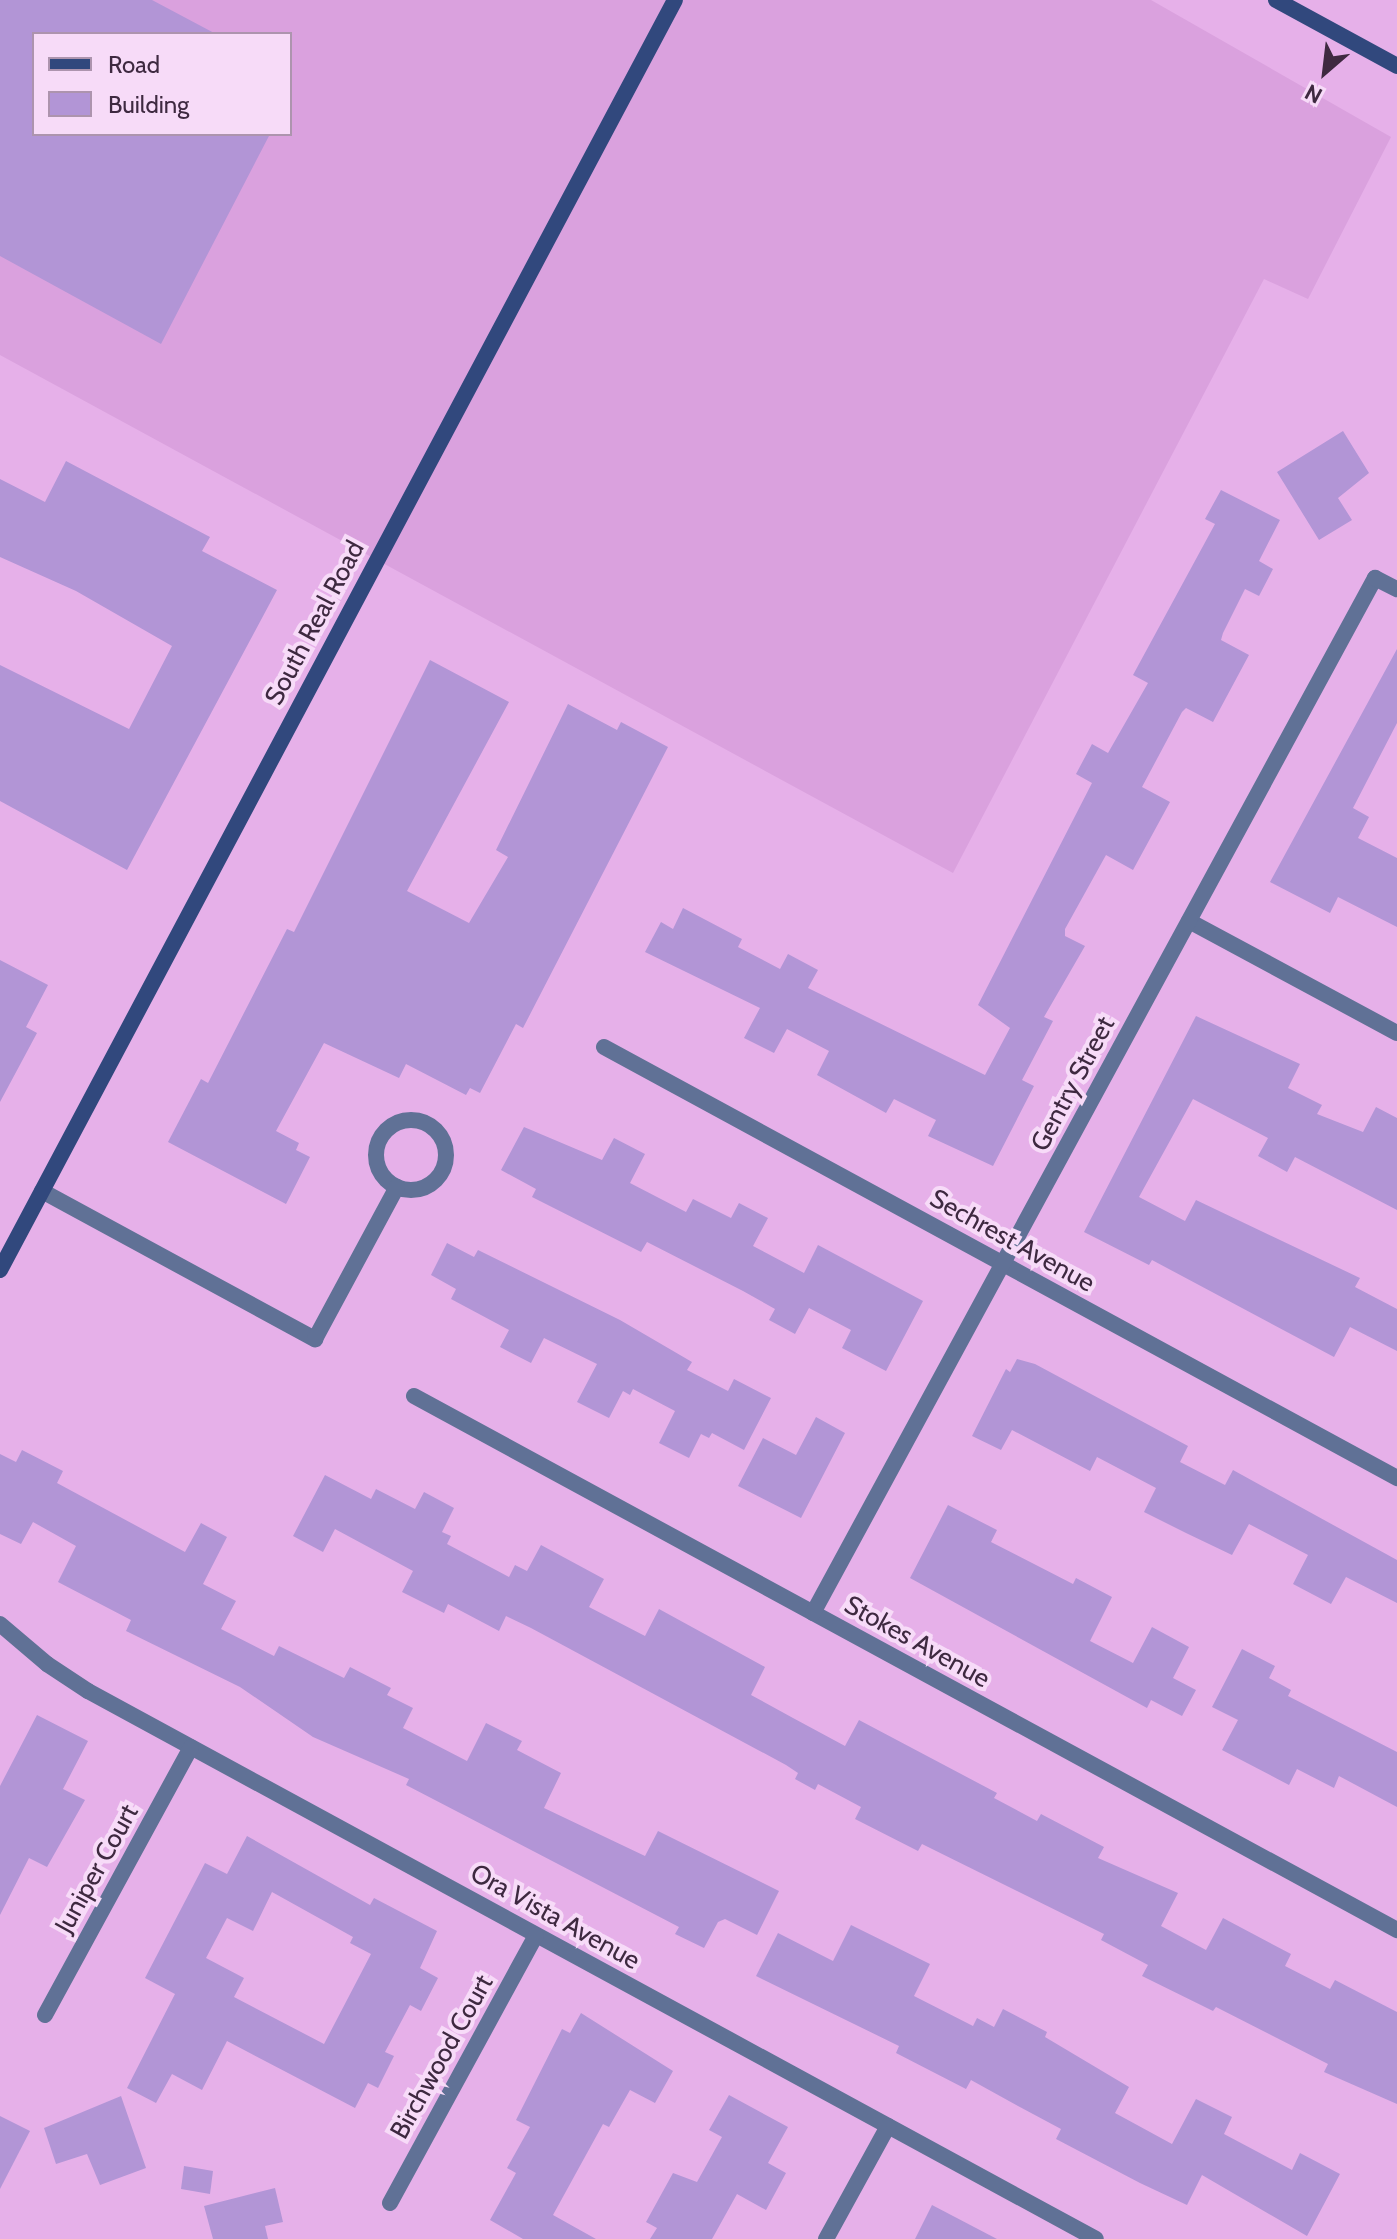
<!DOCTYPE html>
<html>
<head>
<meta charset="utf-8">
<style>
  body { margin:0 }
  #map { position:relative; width:1397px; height:2239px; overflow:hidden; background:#e6b0e9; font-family:Cabin,sans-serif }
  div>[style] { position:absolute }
  .built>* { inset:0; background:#daa1de }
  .building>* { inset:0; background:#b295d6 }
  .street>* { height:16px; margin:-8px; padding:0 8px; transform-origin:8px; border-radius:8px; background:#607196 }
  .street>.ring { margin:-8px; padding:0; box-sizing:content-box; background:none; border:16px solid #607196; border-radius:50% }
  .secondary>* { height:16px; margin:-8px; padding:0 8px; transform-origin:8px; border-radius:8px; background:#31487d }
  span { translate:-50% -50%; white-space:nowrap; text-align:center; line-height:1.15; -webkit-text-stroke:8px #f7dbf8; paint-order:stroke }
  .street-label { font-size:26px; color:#3e2940 }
  .legend { position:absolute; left:32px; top:32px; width:260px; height:104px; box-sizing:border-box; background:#f7dbf8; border:2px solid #ad94ae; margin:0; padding:10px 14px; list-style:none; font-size:24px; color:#3e2940 }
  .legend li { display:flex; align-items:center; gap:16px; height:40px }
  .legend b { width:40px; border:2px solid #ad94ae }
  .north { position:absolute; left:1285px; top:32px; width:80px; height:80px; -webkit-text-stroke:6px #f7dbf8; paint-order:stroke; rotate:208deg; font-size:22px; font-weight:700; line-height:32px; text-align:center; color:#3e2940 }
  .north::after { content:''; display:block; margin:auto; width:28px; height:36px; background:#3e2940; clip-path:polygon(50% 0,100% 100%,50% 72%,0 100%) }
</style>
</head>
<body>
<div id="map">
  <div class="built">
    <div style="clip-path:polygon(evenodd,0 0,1151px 0,1391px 137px,1308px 299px,1264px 279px,953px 873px,0 355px,0 0,34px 34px,290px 34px,290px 134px,34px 134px,34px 34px)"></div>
  </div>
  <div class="building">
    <div style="clip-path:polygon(0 0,152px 0,216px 34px,34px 34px,34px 134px,270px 134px,161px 344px,0 256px)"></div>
    <div style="clip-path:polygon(1343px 431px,1369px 473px,1338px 498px,1352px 520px,1319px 540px,1277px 472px)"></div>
    <div style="clip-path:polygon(66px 461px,210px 537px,202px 551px,277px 590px,127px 870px,0 801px,0 665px,129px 729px,172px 646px,76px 591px,0 557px,0 479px,45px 502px)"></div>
    <div style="clip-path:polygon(1221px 490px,1280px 520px,1259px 561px,1273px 569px,1259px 596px,1245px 589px,1223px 633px,1221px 640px,1249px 655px,1213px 722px,1186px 708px,1182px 712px,1142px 787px,1170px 802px,1133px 870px,1106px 855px,1065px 929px,1065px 936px,1085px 946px,1044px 1017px,1053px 1021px,1022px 1080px,1034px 1086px,993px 1166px,928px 1136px,936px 1120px,894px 1099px,886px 1113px,817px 1075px,829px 1051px,787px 1029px,774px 1053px,744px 1038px,760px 1008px,645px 952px,661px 922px,673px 929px,683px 908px,742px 939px,738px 947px,780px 969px,788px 954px,818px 970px,808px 988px,985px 1075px,1010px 1028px,978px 1005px,1092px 783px,1076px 774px,1092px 744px,1108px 753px,1148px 683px,1133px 675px,1215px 524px,1205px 519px)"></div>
    <div style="clip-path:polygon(1397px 649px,1397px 723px,1353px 808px,1369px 817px,1358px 838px,1397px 858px,1397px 927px,1338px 897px,1330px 913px,1270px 882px)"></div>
    <div style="clip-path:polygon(430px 660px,509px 702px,407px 891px,469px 923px,508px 857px,496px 850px,568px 704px,617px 730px,621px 722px,668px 747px,523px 1028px,516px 1024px,480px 1093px,470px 1088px,466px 1095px,406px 1064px,399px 1078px,324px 1043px,276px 1131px,299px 1143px,296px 1150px,310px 1157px,286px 1204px,168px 1142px,201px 1079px,208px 1083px,287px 929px,294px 932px)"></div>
    <div style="clip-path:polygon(0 960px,48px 985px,26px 1027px,37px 1033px,0 1102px)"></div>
    <div style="clip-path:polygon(1196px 1016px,1300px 1064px,1288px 1088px,1322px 1105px,1317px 1114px,1363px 1132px,1376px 1107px,1397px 1118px,1397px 1210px,1295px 1157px,1287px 1172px,1258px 1156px,1268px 1138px,1193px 1099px,1139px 1197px,1185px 1221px,1196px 1200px,1360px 1278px,1355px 1287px,1397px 1309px,1397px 1351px,1350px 1327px,1334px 1357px,1152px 1260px,1149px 1265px,1084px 1232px)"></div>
    <div style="clip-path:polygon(524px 1127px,602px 1160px,614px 1138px,645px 1154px,630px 1183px,686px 1212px,693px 1199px,731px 1218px,739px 1203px,768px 1218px,753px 1246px,804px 1273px,818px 1245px,923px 1301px,886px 1371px,842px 1348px,851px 1330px,809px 1308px,795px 1334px,769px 1320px,775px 1309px,743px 1291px,647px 1242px,641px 1252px,532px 1197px,536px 1189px,501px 1170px)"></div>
    <div style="clip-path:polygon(447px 1243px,474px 1257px,478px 1250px,620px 1320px,692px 1362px,687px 1370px,728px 1391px,734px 1379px,771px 1398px,744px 1450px,712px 1433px,709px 1438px,701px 1434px,689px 1458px,659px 1443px,675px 1411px,633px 1389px,630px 1395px,623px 1391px,609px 1418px,577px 1402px,597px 1364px,544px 1338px,531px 1363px,500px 1347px,509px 1330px,451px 1299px,456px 1289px,431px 1275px)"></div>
    <div style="clip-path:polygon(1017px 1359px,1035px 1364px,1188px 1446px,1180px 1462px,1225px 1485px,1233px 1470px,1397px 1560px,1397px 1603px,1346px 1577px,1331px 1604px,1293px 1584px,1308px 1555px,1249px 1524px,1232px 1555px,1186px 1533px,1144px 1512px,1156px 1488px,1097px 1457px,1090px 1471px,1012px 1430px,1001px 1450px,972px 1436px,1006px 1369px,1010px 1372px)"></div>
    <div style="clip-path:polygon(816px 1417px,845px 1433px,801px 1518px,738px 1486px,763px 1438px,796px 1455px)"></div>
    <div style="clip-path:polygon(22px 1450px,63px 1471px,57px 1483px,185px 1552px,201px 1523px,227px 1537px,203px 1584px,236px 1601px,221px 1629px,274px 1656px,279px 1646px,344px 1678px,350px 1667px,391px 1688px,387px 1695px,413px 1708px,403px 1728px,467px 1761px,486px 1723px,522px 1741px,517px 1750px,561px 1773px,544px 1808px,645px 1856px,658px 1831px,779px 1891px,757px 1935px,725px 1919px,718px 1922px,704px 1948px,675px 1934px,679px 1927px,406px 1785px,409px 1779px,313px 1737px,240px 1687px,126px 1631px,131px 1620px,58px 1582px,76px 1546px,33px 1522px,21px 1544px,0 1534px,0 1454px,16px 1462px)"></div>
    <div style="clip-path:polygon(325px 1475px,371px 1499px,376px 1489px,415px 1509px,424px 1492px,454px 1508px,442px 1532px,451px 1536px,447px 1544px,509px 1577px,515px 1565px,527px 1571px,541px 1545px,604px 1579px,589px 1607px,645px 1636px,659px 1609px,765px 1667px,751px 1695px,793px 1718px,845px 1746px,859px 1720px,997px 1793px,994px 1798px,1037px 1821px,1041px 1814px,1104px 1847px,1098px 1858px,1178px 1893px,1161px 1926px,1206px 1950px,1223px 1918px,1291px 1954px,1285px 1966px,1330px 1989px,1335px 1980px,1397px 2012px,1397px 2104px,1324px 2072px,1328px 2064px,1216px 2007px,1213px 2011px,1142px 1976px,1148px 1965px,1101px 1940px,1104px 1934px,922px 1844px,918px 1851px,855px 1819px,861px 1807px,818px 1784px,815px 1790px,795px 1779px,798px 1773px,786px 1765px,531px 1628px,506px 1616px,499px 1631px,448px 1604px,444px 1613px,402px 1592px,413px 1571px,335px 1529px,323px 1552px,293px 1536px)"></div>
    <div style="clip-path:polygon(948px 1505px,997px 1530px,991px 1542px,1073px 1584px,1076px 1578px,1112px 1597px,1090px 1641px,1133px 1663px,1152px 1627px,1189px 1647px,1173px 1678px,1196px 1690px,1182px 1716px,1151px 1700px,1147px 1708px,910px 1578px)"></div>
    <div style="clip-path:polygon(1242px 1649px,1275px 1666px,1269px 1678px,1291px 1690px,1288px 1696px,1397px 1752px,1397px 1807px,1339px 1776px,1334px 1788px,1297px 1769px,1289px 1785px,1222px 1750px,1238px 1720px,1212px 1707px)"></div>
    <div style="clip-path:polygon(37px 1715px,88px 1741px,63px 1789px,85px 1800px,47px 1867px,29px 1858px,0 1915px,0 1786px)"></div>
    <div style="clip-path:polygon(evenodd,247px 1836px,370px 1905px,374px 1898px,437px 1931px,420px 1968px,438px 1978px,421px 2011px,410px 2005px,385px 2052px,394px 2056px,378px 2088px,368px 2083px,355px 2108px,227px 2041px,202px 2090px,172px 2074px,156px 2103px,127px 2088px,175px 1994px,145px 1978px,205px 1863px,227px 1874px,247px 1836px,272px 1892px,353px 1937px,350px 1943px,371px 1954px,324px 2044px,234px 1997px,244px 1978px,206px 1958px,227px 1918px,253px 1931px,272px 1892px)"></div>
    <div style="clip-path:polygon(851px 1925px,930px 1964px,914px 1996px,973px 2026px,977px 2018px,994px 2027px,1003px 2009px,1047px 2032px,1045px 2037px,1129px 2087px,1115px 2113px,1172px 2144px,1196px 2099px,1232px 2117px,1224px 2134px,1292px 2170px,1300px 2153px,1340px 2174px,1307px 2236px,1202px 2175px,1187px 2205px,1140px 2183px,1056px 2139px,1061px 2129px,1018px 2106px,971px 2080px,966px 2089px,896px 2053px,899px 2046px,756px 1976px,778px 1933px,833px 1961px)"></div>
    <div style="clip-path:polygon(581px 2013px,673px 2071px,655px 2103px,630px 2090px,609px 2127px,603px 2124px,553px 2215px,596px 2239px,523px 2239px,490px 2220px,516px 2173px,507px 2168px,530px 2127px,516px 2120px,562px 2029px,570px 2033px)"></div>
    <div style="clip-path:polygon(729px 2095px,788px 2127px,768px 2163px,786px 2173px,766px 2210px,737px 2194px,712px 2239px,650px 2239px,657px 2228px,646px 2222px,673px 2173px,697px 2182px,722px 2137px,709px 2130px)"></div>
    <div style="clip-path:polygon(121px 2096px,146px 2168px,100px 2185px,87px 2154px,56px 2164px,44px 2128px)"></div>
    <div style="clip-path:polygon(0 2116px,30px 2131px,0 2189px)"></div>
    <div style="clip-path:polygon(184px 2166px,213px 2171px,210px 2194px,181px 2189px)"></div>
    <div style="clip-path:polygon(275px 2188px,283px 2222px,265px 2226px,268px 2239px,213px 2239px,204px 2206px)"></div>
    <div style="clip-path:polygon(932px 2205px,997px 2239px,915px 2239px)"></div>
  </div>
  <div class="street">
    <div style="left:1189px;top:921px;width:236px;rotate:28.3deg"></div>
    <div style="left:604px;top:1047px;width:903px;rotate:28.52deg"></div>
    <div class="ring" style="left:376px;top:1120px;width:54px;height:54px"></div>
    <div style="left:42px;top:1191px;width:311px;rotate:28.5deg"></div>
    <div style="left:315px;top:1339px;width:173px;rotate:-61.7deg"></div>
    <div style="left:414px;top:1396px;width:1119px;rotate:28.51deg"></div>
    <div style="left:813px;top:1613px;width:1178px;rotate:-61.5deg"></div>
    <div style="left:1375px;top:578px;width:25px;rotate:27deg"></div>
    <div style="left:0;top:1624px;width:62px;rotate:40.4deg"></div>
    <div style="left:47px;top:1664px;width:49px;rotate:33.4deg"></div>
    <div style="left:88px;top:1691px;width:1147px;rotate:28.53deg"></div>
    <div style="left:45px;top:2015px;width:305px;rotate:-61.4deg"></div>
    <div style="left:390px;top:2203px;width:305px;rotate:-61.4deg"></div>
    <div style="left:826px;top:2239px;width:129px;rotate:-61.2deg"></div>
  </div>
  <div class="secondary">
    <div style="left:1276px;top:0;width:138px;rotate:28.6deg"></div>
    <div style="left:0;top:1270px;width:1438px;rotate:-62.01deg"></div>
  </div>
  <div class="street-label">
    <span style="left:315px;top:623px;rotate:-62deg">South Real Road</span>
    <span style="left:1073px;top:1084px;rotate:-62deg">Gentry Street</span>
    <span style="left:1012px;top:1241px;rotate:29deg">Sechrest Avenue</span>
    <span style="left:917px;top:1642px;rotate:29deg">Stokes Avenue</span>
    <span style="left:97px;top:1869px;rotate:-61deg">Juniper Court</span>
    <span style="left:555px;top:1917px;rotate:29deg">Ora Vista Avenue</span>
    <span style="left:442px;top:2057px;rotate:-61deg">Birchwood Court</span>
  </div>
  <ul class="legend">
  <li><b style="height:10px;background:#31487d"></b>Road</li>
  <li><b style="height:22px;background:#b295d6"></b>Building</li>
  </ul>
  <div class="north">N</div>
</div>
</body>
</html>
